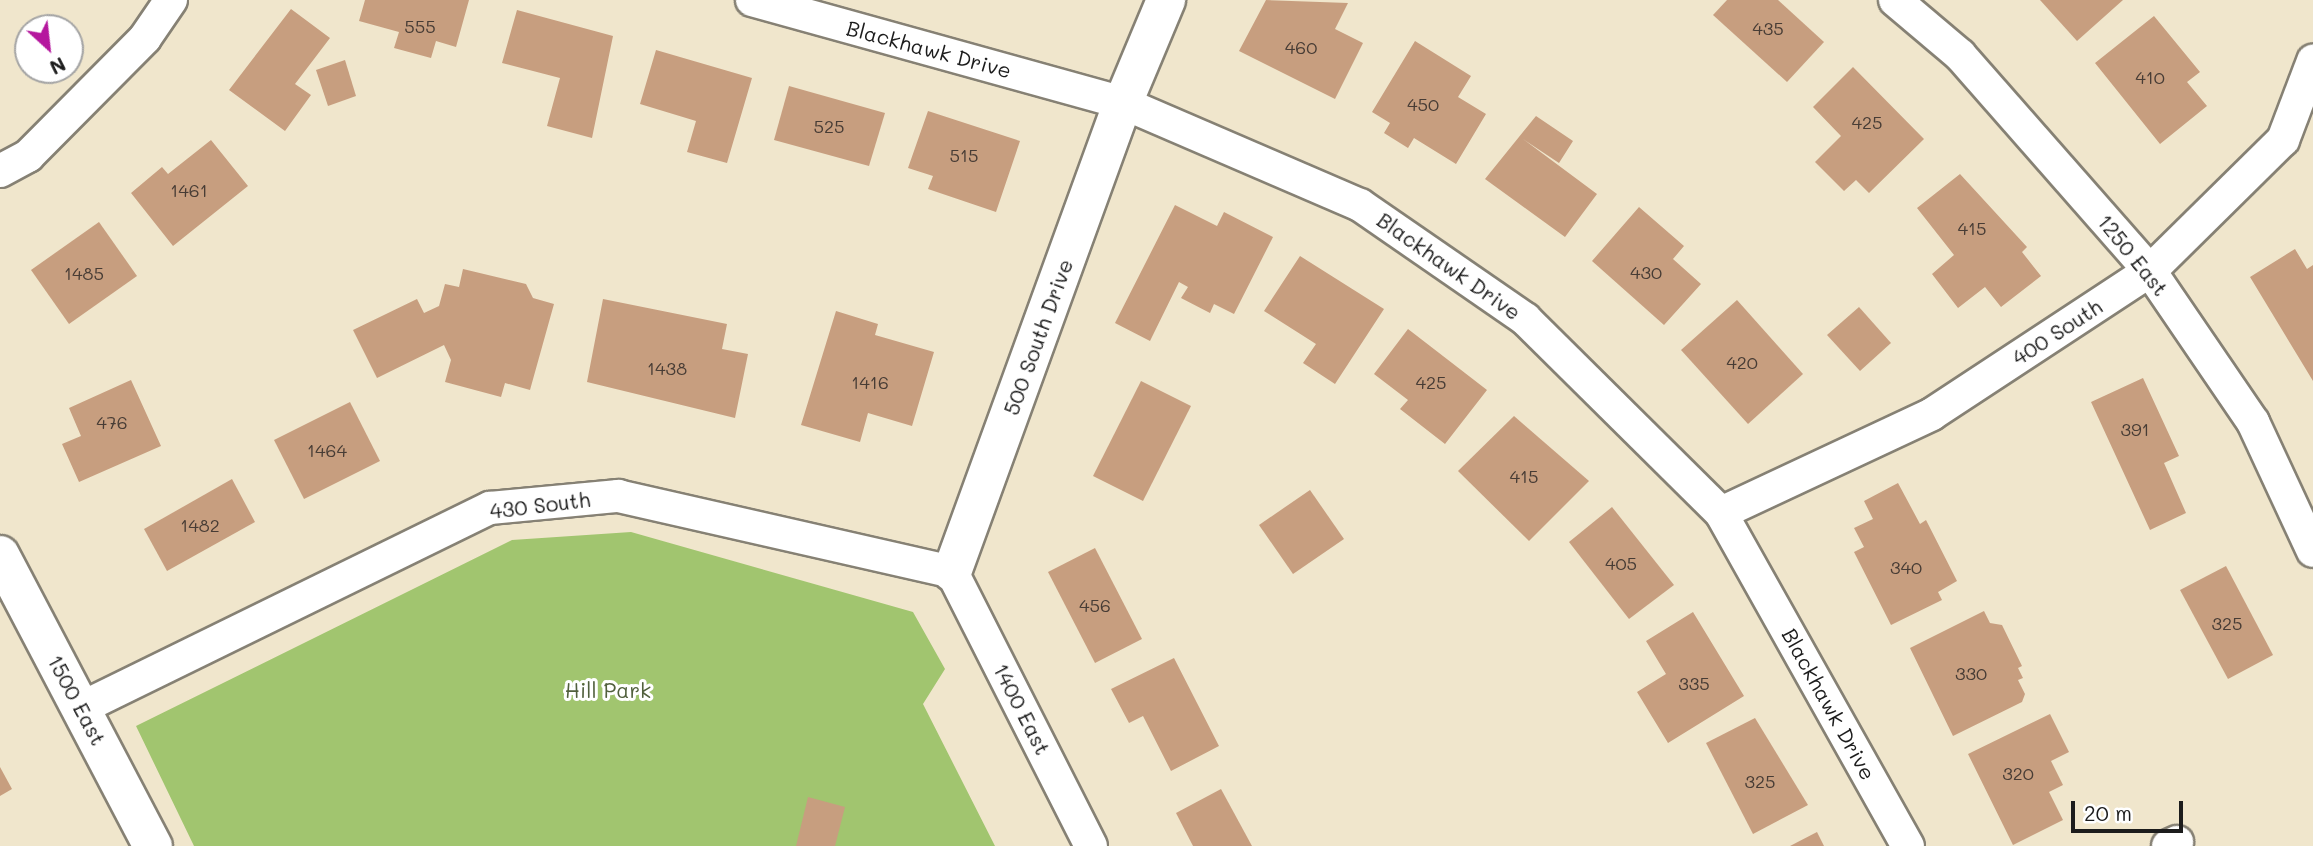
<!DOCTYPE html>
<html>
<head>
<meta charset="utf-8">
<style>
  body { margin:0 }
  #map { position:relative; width:2313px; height:846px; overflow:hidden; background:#f0e6cc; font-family:Mali,sans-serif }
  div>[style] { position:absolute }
  .green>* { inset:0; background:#a1c56f }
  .building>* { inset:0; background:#c79e7f }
  .roads { filter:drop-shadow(2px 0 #868174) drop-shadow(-2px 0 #868174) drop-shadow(0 2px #868174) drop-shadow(0 -2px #868174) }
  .minor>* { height:32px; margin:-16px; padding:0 16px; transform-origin:16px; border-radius:16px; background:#fff }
  .tertiary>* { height:38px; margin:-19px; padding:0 19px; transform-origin:19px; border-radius:19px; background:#fff }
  span { translate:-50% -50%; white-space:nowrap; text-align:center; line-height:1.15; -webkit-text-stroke:6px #fff; paint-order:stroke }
  .number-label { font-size:18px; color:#473c35 }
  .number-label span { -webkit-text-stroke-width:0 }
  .street-label { font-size:21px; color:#1c1c1c }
  .park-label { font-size:21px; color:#51603d }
  .north { position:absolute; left:14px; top:14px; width:70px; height:70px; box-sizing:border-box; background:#fff; border:2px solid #a4a4a4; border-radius:50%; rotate:153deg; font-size:19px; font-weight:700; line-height:28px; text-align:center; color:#1c1c1c }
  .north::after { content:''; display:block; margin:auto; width:24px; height:32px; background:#b5179e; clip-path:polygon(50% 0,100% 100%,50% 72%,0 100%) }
  .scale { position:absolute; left:2071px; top:801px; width:112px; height:32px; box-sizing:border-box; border:4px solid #1c1c1c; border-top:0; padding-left:9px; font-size:21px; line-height:24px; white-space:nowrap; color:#1c1c1c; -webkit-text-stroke:5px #fff; paint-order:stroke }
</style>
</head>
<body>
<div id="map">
  <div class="green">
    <div style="clip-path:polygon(631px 532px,913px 612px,945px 669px,923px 704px,995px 846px,194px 846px,136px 726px,512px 540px)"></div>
  </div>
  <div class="building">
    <div style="clip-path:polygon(365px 0,469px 0,456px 47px,436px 41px,431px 58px,394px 48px,399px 32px,359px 21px)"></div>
    <div style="clip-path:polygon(1266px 0,1348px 3px,1335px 29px,1363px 43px,1335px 99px,1239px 51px)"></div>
    <div style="clip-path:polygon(1727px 0,1778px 0,1824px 42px,1787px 82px,1713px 15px)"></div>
    <div style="clip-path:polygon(2040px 0,2123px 0,2077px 41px)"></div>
    <div style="clip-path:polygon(291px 9px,330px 38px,295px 84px,311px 95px,285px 131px,229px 90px)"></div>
    <div style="clip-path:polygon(517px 10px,613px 36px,592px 138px,547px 126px,560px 78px,502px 63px)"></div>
    <div style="clip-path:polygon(2154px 16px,2200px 72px,2187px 82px,2207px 106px,2160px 144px,2095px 63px)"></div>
    <div style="clip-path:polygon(1415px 41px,1471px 76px,1458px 97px,1486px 114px,1456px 164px,1414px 138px,1408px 148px,1384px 133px,1390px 123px,1372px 112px)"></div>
    <div style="clip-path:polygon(656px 50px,752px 78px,727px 163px,687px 152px,696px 121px,640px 104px)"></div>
    <div style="clip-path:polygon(345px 60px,356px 96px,328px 106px,316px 70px)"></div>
    <div style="clip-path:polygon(1853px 67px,1924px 139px,1869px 193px,1856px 180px,1844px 191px,1815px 162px,1841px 136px,1813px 107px)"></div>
    <div style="clip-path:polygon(789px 86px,885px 113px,869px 166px,774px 140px)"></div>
    <div style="clip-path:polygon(928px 111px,1020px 141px,996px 212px,928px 189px,933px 176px,908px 168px)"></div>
    <div style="clip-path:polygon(1536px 116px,1573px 141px,1559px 163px,1523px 139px,1597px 194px,1565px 237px,1485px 179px)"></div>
    <div style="clip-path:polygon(211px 140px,248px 186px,173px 246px,131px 193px,162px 167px,168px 174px)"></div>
    <div style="clip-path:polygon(1960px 174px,2027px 247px,2022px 252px,2041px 276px,2001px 307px,1985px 287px,1958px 308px,1932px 274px,1954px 255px,1917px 208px)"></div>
    <div style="clip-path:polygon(1175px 205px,1217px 226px,1224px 212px,1273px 237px,1234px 314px,1214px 304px,1210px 313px,1181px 298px,1188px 287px,1179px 282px,1150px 341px,1115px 323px)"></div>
    <div style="clip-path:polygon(1639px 207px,1684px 246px,1673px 259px,1701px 284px,1664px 325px,1592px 261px)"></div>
    <div style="clip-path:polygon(99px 222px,137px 276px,69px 324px,31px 270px)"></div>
    <div style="clip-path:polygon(2295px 249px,2307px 269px,2313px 265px,2313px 381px,2250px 277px)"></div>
    <div style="clip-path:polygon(1300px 256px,1384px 309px,1335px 384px,1303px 363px,1316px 344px,1264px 311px)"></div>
    <div style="clip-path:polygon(463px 269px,526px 284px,533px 298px,554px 304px,530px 390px,505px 383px,501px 397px,445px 382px,451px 360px,444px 345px,377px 378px,353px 330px,417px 299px,424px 313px,439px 306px,445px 284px,459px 287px)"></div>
    <div style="clip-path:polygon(603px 299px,727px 324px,722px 349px,748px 354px,735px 418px,587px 382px)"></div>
    <div style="clip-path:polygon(1737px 300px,1803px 374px,1748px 424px,1681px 350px)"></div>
    <div style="clip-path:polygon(1859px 307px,1891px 343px,1860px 371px,1827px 335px)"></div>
    <div style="clip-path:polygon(836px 311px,878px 324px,875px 335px,934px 352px,912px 426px,868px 413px,860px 442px,801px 425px)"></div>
    <div style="clip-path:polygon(1408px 329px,1487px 390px,1445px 444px,1400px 409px,1408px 400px,1374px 374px)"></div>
    <div style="clip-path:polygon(2143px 378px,2179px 456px,2164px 463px,2186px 513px,2150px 530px,2091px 402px)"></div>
    <div style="clip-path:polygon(131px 380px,161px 446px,79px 482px,62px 444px,81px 436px,69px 408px)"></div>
    <div style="clip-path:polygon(1141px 381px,1191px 406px,1143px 501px,1093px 476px)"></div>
    <div style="clip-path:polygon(350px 402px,380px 461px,304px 499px,274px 440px)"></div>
    <div style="clip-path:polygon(1514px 416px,1589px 481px,1529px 541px,1458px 471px)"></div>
    <div style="clip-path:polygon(232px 479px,255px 522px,167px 571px,144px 529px)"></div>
    <div style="clip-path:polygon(1898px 483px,1920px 524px,1926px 520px,1957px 581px,1938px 592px,1942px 600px,1891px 625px,1854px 552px,1864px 547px,1854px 528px,1873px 519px,1864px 501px)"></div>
    <div style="clip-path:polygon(1310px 490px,1344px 539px,1293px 574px,1259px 525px)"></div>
    <div style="clip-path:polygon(1612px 507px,1674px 585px,1629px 619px,1569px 542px)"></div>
    <div style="clip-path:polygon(1095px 548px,1142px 639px,1095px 663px,1048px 572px)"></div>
    <div style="clip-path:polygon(2226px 566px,2273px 655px,2228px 679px,2180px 590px)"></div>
    <div style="clip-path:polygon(1984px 611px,1990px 623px,2002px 625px,2022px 666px,2018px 668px,2023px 678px,2018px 680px,2025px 694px,2022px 702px,1953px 736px,1910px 648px)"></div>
    <div style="clip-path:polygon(1693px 612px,1744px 696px,1668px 743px,1637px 692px,1666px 674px,1646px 641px)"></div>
    <div style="clip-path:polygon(1174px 658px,1219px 746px,1171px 771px,1143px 716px,1129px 723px,1111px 689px)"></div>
    <div style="clip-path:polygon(2050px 714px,2069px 752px,2051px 761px,2063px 785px,2049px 792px,2063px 820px,2013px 845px,1968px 754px)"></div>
    <div style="clip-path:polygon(1755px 718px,1808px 805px,1753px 834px,1706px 743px)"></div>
    <div style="clip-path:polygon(0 767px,12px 789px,0 796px)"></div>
    <div style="clip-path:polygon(1221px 789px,1252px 846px,1193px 846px,1176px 813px)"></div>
    <div style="clip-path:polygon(808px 797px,845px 807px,835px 846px,796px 846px)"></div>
    <div style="clip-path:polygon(1817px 832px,1824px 846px,1790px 846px)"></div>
  </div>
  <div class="roads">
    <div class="minor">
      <div style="left:752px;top:0;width:385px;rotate:15.5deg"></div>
      <div style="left:1123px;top:103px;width:258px;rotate:23.3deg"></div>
      <div style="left:1360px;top:205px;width:201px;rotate:34.6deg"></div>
      <div style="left:1525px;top:319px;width:276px;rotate:44.7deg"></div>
      <div style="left:1721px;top:513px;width:382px;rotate:60.7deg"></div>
      <div style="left:1895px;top:0;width:85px;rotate:40.2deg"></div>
      <div style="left:1960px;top:55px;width:288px;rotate:48.7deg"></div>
      <div style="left:2150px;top:271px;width:183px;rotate:55.7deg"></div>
      <div style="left:2253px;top:422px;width:142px;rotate:65.1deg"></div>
      <div style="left:0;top:171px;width:32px;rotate:-28deg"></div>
      <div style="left:28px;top:156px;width:166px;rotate:-45.2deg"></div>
      <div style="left:145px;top:38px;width:46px;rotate:-55.6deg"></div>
      <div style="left:1721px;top:513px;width:233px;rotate:-25.1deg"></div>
      <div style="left:1932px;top:414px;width:261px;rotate:-33.3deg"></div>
      <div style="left:2150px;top:271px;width:187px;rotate:-44.6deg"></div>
      <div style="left:2283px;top:140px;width:85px;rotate:-69.2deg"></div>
      <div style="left:81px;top:708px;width:455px;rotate:-26.1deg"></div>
      <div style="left:490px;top:508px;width:129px;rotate:-5.4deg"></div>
      <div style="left:618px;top:496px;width:343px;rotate:12.8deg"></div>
      <div style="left:952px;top:572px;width:307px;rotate:63.1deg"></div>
      <div style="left:2168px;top:846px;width:10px;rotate:-24deg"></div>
    </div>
    <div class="tertiary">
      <div style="left:0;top:555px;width:329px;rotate:62.3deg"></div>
      <div style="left:952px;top:572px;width:499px;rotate:-70deg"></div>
      <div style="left:1123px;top:103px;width:112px;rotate:-67.3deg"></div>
    </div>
  </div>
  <div class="number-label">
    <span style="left:420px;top:26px">555</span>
    <span style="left:1768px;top:28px">435</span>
    <span style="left:1301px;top:47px">460</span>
    <span style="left:2150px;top:77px">410</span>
    <span style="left:1423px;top:104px">450</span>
    <span style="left:1867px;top:122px">425</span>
    <span style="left:829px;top:126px">525</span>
    <span style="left:964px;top:155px">515</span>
    <span style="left:189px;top:190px">1461</span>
    <span style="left:1972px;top:228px">415</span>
    <span style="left:1646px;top:272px">430</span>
    <span style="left:84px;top:273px">1485</span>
    <span style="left:1742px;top:362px">420</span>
    <span style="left:667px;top:368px">1438</span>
    <span style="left:870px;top:382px">1416</span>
    <span style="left:1431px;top:382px">425</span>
    <span style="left:112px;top:422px">476</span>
    <span style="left:2135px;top:429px">391</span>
    <span style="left:327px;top:450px">1464</span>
    <span style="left:1524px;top:476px">415</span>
    <span style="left:200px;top:525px">1482</span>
    <span style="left:1621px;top:563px">405</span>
    <span style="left:1906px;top:567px">340</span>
    <span style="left:1095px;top:605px">456</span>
    <span style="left:2227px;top:623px">325</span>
    <span style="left:1971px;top:673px">330</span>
    <span style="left:1694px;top:683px">335</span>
    <span style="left:2018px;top:773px">320</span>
    <span style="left:1760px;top:781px">325</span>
  </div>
  <div class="street-label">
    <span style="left:929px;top:49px;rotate:15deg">Blackhawk Drive</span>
    <span style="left:2133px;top:255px;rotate:51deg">1250 East</span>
    <span style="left:1449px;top:266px;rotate:35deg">Blackhawk Drive</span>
    <span style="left:2057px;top:332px;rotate:-33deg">400 South</span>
    <span style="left:1038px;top:337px;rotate:-70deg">500 South Drive</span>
    <span style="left:540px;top:505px;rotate:-7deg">430 South</span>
    <span style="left:77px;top:700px;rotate:62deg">1500 East</span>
    <span style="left:1829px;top:704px;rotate:61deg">Blackhawk Drive</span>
    <span style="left:1022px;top:709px;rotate:63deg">1400 East</span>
  </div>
  <div class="park-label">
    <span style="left:608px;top:690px">Hill Park</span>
  </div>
  <div class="north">N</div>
  <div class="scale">20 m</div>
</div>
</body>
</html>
